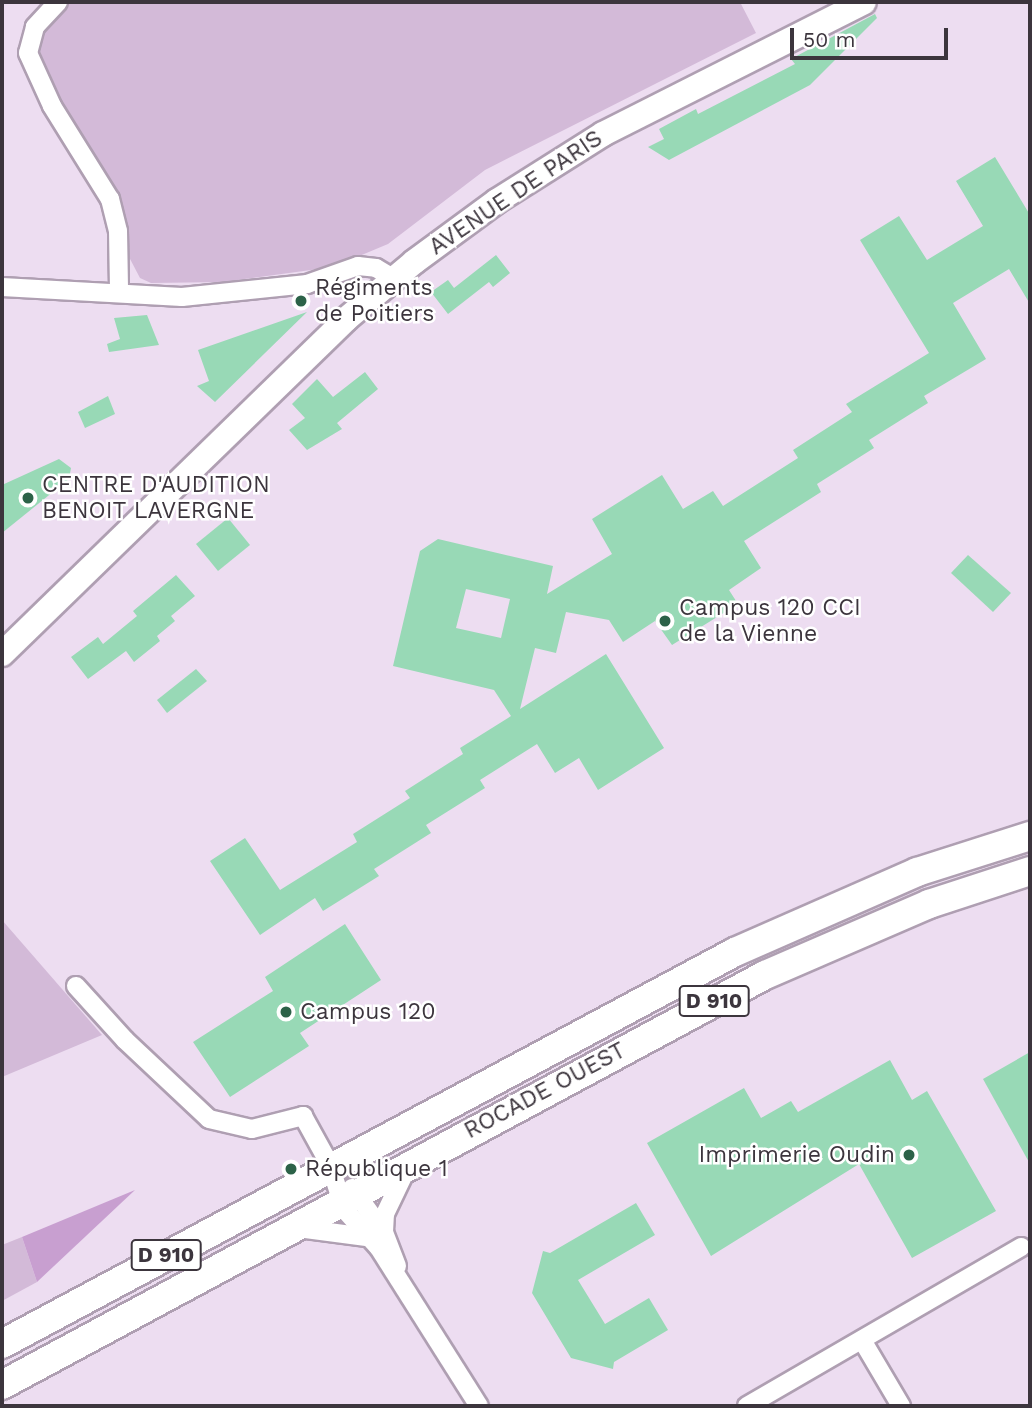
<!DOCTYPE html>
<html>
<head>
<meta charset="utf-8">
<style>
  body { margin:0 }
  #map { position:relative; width:1032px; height:1408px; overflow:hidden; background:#edddf1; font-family:"Work Sans",sans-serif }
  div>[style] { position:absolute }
  .green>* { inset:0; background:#d3bad8 }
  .forest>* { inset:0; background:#c89fd0 }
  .building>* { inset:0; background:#98d9b6 }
  .roads { filter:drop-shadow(2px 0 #af9fb2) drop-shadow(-2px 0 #af9fb2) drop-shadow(0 2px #af9fb2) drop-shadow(0 -2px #af9fb2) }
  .minor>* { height:18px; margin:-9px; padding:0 9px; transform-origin:9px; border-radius:9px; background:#fff }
  .secondary>* { height:24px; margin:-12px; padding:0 12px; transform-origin:12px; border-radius:12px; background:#fff }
  .primary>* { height:28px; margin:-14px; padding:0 14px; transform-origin:14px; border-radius:14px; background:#fff }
  .dots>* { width:19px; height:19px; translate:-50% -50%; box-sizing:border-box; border:4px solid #fff; border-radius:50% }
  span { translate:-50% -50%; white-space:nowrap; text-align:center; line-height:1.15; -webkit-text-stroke:5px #fff; paint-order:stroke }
  .shield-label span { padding:2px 5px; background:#fff; border:2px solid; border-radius:5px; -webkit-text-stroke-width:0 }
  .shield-label { font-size:21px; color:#3c353d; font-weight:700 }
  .street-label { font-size:23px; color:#3c353d }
  .poi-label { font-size:23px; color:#3c353d }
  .left { translate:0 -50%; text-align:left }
  .right { translate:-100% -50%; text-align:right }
  .frame { position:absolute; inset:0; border:4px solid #3c353d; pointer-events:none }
  .scale { position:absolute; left:790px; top:28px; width:158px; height:32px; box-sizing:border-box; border:4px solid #3c353d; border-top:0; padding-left:9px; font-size:21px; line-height:24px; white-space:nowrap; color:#3c353d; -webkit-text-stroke:5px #fff; paint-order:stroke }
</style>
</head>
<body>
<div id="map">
  <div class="green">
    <div style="clip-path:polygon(68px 2px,740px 2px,756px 33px,485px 170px,388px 244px,333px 267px,222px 282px,151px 283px,140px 278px,129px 257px,120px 197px,41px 67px,38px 48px,46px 24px)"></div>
    <div style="clip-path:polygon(2px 920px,102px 1035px,2px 1077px)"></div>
    <div style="clip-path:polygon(22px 1237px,37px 1282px,2px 1301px,2px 1245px)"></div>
  </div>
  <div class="forest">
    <div style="clip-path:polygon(135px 1190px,37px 1282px,22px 1237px)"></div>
  </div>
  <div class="building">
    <div style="clip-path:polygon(875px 14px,877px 18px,810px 85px,669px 160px,648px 147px,664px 139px,659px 129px,696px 109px,698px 114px,795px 64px,791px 59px)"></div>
    <div style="clip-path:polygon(evenodd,995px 157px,1030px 215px,1030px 304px,1009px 269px,953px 303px,986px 359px,924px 396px,928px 403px,869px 440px,874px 448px,817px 484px,821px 492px,744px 541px,761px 568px,729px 590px,738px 604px,672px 645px,655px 621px,623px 642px,609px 620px,566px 612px,556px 653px,535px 648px,520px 709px,606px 654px,664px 748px,598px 790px,579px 758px,555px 773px,537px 744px,480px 780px,485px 788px,426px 825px,431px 833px,374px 869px,379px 876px,323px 911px,315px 898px,260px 935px,210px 861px,245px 838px,280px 890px,357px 842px,353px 834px,410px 798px,405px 791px,463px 754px,460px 748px,511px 716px,494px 690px,393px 666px,420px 551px,438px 539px,553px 566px,547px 594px,612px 554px,592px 519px,662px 475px,683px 509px,713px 491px,723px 506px,798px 458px,793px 450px,852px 412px,846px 404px,929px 353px,860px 240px,899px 216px,927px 260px,983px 226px,956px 181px,995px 157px,466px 589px,510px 599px,501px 638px,456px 628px,466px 589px)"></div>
    <div style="clip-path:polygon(496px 255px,510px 273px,493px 287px,489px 282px,448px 314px,431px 292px,448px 280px,454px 288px)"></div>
    <div style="clip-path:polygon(307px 312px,215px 402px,197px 386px,209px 381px,198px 350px)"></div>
    <div style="clip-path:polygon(147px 315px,159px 345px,109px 352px,107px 344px,120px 339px,114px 318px)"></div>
    <div style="clip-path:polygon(365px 372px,378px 389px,337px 423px,342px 429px,307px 450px,289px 430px,305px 418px,292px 404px,317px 379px,333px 397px)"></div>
    <div style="clip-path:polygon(108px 396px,115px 414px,85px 428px,78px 412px)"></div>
    <div style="clip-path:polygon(59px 459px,71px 468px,69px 479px,2px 533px,2px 485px)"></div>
    <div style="clip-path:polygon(228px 518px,250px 545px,218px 571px,196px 544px)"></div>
    <div style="clip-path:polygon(968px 555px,1011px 593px,993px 612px,951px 573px)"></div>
    <div style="clip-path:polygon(176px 575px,195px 596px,171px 616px,175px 621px,157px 636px,160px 641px,134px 662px,126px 651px,88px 679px,71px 657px,98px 637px,103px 644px,137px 616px,133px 611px)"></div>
    <div style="clip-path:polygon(196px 669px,207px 681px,167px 713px,157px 700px)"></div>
    <div style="clip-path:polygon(345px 924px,381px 980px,300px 1033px,309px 1046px,230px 1097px,193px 1042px,273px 991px,265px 977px)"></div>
    <div style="clip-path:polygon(1030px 1052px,1030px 1164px,983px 1079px)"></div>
    <div style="clip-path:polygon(890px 1060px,912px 1100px,927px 1091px,996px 1211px,912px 1258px,859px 1164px,711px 1256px,647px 1143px,744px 1088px,761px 1118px,791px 1101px,798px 1112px)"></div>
    <div style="clip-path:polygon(636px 1203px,655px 1235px,578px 1280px,605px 1324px,649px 1298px,668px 1330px,614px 1362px,613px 1369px,571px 1358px,532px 1293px,543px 1251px,550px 1253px)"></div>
  </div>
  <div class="roads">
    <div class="minor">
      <div style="left:58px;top:2px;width:34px;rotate:133deg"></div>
      <div style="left:35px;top:27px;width:27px;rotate:105deg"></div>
      <div style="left:28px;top:53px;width:58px;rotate:65.6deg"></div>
      <div style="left:52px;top:106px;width:110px;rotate:58.1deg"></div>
      <div style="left:110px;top:199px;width:33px;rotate:76deg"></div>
      <div style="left:118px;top:231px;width:59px;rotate:89deg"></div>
      <div style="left:2px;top:287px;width:180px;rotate:3.2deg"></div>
      <div style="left:182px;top:297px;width:126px;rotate:-5.9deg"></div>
      <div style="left:307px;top:284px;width:54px;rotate:-19.4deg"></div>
      <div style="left:358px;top:266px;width:18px;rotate:6deg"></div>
      <div style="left:376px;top:268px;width:21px;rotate:31deg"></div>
      <div style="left:76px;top:986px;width:73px;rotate:47.8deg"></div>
      <div style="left:125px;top:1040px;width:115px;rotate:43.2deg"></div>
      <div style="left:209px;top:1119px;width:44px;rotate:13.1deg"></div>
      <div style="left:252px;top:1129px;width:53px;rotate:-14.3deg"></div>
      <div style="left:303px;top:1116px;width:56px;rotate:61.1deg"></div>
      <div style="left:330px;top:1165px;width:46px;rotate:72.3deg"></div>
      <div style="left:344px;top:1209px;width:52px;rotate:48.1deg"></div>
      <div style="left:379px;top:1248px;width:187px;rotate:57.7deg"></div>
      <div style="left:352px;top:1188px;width:54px;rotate:54deg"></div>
      <div style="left:298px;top:1228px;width:69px;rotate:7.5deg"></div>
      <div style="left:397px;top:1266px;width:36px;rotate:-111deg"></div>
      <div style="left:384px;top:1232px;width:18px;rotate:-87deg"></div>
      <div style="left:385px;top:1214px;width:47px;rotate:-64.5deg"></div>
      <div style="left:862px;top:1340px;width:77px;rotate:59.4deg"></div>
      <div style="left:747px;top:1406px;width:317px;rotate:-30.1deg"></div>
    </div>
    <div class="secondary">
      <div style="left:2px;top:654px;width:479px;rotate:-44.2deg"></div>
      <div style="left:345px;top:320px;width:90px;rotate:-40deg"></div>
      <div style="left:414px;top:262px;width:103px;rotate:-36.3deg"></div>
      <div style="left:497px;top:201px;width:125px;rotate:-32.3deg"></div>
      <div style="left:603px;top:134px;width:292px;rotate:-26.8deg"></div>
    </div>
    <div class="primary">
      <div style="left:2px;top:1344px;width:831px;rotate:-28.14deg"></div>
      <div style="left:735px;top:952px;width:199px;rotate:-23.7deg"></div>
      <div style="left:917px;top:872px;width:119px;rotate:-17.7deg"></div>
      <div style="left:2px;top:1385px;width:866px;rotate:-28.25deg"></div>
      <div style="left:765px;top:975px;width:179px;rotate:-23.4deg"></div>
      <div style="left:929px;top:904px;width:106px;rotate:-18.1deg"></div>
    </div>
  </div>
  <div class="dots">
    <div style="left:301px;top:301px;background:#2c6248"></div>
    <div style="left:28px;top:498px;background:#2c6248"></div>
    <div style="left:665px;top:621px;background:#2c6248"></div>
    <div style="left:286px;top:1012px;background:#2c6248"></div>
    <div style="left:909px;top:1155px;background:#2c6248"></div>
    <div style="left:291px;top:1169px;background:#2c6248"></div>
  </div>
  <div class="shield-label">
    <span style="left:714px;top:1001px">D 910</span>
    <span style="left:166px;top:1255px">D 910</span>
  </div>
  <div class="street-label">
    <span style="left:516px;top:193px;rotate:-34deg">AVENUE DE PARIS</span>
    <span style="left:545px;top:1091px;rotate:-28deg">ROCADE OUEST</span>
  </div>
  <div class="poi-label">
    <span class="left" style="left:315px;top:301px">Régiments<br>de Poitiers</span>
    <span class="left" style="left:42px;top:498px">CENTRE D'AUDITION<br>BENOIT LAVERGNE</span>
    <span class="left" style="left:679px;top:621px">Campus 120 CCI<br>de la Vienne</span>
    <span class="left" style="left:300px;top:1012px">Campus 120</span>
    <span class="right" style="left:895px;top:1155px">Imprimerie Oudin</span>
    <span class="left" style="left:305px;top:1169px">République 1</span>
  </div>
  <div class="frame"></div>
  <div class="scale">50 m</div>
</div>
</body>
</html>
